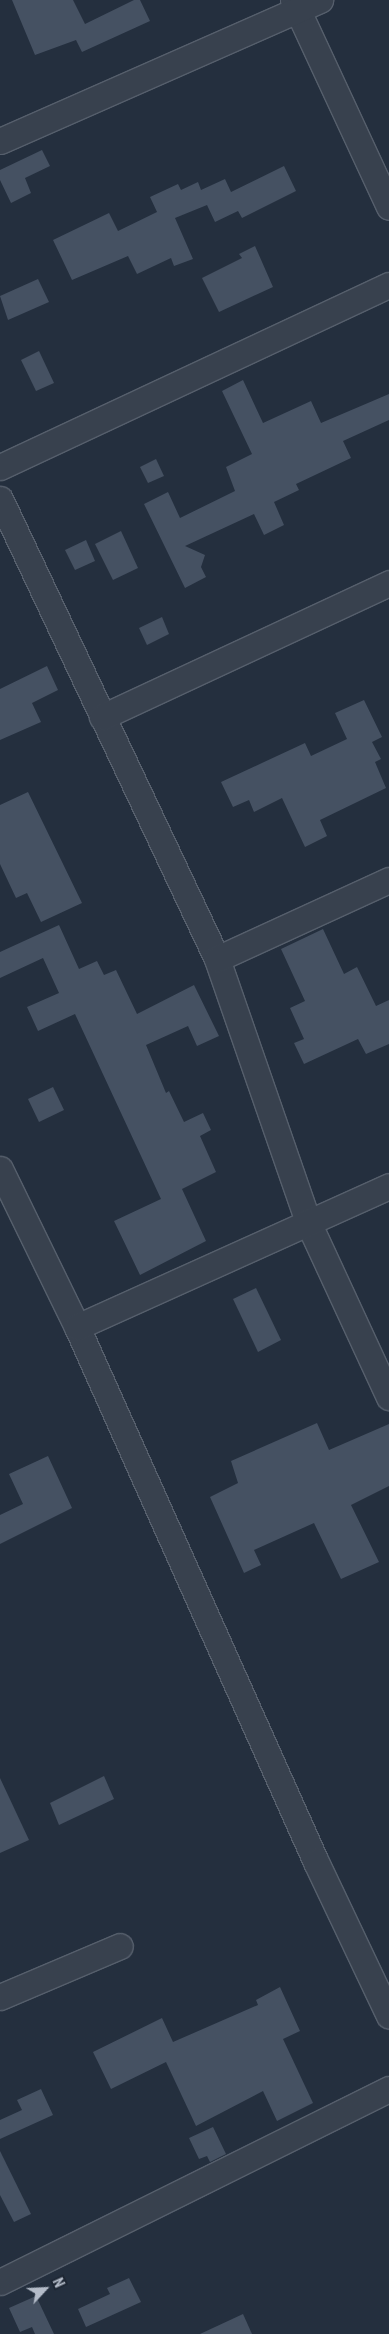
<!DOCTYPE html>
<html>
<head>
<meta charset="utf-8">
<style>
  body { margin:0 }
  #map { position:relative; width:389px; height:2334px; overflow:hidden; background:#242f3e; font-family:"Roboto Condensed",sans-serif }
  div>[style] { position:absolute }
  .building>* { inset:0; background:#455162 }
  .roads { filter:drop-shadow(1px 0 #565f6c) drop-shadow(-1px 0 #565f6c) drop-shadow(0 1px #565f6c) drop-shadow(0 -1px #565f6c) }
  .minor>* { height:25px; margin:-12.5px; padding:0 12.5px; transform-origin:12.5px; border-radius:12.5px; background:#38414e }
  span { translate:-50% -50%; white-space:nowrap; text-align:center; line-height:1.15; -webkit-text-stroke:5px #1d2633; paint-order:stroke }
  .north { position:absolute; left:20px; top:2264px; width:50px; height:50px; -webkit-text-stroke:4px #1d2633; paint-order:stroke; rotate:65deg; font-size:14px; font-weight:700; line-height:20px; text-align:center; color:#b4bcc9 }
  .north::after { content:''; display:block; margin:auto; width:18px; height:22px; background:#b4bcc9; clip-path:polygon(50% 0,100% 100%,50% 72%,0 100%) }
</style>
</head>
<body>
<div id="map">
  <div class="building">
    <div style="clip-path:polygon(12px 0,73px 0,85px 24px,134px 0,140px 0,150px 21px,82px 52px,76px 40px,35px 55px)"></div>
    <div style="clip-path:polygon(42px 150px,50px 166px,25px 178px,31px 193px,11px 203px,0 180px,0 170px)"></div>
    <div style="clip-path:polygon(284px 166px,296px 191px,242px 218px,238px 211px,215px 222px,207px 205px,175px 218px,193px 259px,174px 266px,171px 258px,137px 274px,128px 256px,72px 280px,53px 240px,109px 213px,118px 231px,157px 212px,150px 197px,178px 184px,181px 190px,198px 182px,201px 190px,225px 179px,231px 192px)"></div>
    <div style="clip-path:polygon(255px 246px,273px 287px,219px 312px,202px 278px,242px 258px,239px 254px)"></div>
    <div style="clip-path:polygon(38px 279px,49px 302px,8px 320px,0 296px)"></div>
    <div style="clip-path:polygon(39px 351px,54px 383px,36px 391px,21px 360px)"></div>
    <div style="clip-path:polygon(243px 380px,263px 423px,311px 401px,321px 423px,389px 394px,389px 420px,343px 441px,351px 458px,296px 484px,299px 490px,274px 502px,284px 525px,264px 535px,254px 514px,185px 546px,205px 555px,201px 567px,206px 577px,185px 588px,144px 504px,168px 492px,180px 518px,235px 491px,226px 467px,252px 454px,222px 391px)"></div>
    <div style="clip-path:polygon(156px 459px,164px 476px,148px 483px,140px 467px)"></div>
    <div style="clip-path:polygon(121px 531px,138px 568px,113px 580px,95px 544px)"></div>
    <div style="clip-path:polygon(86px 540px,95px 561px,75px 570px,65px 550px)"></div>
    <div style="clip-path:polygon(162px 617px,169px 634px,147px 645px,139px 628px)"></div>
    <div style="clip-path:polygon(47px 666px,58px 690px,32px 703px,41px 722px,0 740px,0 689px)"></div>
    <div style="clip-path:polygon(364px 700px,382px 737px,372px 742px,381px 759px,375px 762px,386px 788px,320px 820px,327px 836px,305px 847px,282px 798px,254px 812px,249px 800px,233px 807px,221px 782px,305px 743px,311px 756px,347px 739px,335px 713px)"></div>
    <div style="clip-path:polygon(28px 792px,82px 903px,41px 922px,27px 893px,16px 898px,0 864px,0 805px)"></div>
    <div style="clip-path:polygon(59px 925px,79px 969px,97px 961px,104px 975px,116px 970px,137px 1014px,194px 985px,219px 1036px,197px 1046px,188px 1026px,146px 1045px,166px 1093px,169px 1091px,184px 1122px,203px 1113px,211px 1130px,200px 1136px,216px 1172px,182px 1189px,206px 1241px,140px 1275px,114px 1221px,161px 1199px,75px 1014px,38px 1031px,27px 1007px,59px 993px,43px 958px,0 978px,0 952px)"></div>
    <div style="clip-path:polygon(323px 929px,344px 974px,357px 967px,376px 1006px,389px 1000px,389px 1044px,366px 1054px,358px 1039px,304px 1064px,294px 1043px,304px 1039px,290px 1008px,305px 1001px,281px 949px)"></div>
    <div style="clip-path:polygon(53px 1087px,64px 1110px,39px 1122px,28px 1099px)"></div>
    <div style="clip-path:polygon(256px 1288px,281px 1340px,258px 1352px,233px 1299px)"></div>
    <div style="clip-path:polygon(317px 1423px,329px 1450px,389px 1424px,389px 1486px,351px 1505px,379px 1562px,341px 1579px,314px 1523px,254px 1550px,261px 1565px,244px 1573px,210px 1497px,238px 1483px,231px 1461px)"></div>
    <div style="clip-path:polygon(48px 1456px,72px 1508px,0 1544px,0 1515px,23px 1504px,9px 1474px)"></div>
    <div style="clip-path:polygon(104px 1776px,114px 1799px,59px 1825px,50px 1803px)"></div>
    <div style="clip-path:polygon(0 1778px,29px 1840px,0 1853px)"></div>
    <div style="clip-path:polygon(280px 1987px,300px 2031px,283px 2039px,313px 2103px,277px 2121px,263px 2091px,196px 2126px,166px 2062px,111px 2089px,93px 2052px,162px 2018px,173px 2042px,258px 2005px,256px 2000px)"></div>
    <div style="clip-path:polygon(41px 2089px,53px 2115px,0 2139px,0 2120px,22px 2110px,17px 2100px)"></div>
    <div style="clip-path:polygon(213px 2127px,226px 2154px,210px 2162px,207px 2156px,199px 2159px,189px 2138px)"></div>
    <div style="clip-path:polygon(0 2151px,31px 2214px,14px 2222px,0 2195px)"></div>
    <div style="clip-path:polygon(129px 2278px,141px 2302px,86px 2327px,78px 2309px,110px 2294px,107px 2288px)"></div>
    <div style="clip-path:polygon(36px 2296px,54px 2334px,35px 2334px,32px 2327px,20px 2332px,9px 2308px)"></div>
    <div style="clip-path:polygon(243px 2314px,252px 2334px,200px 2334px)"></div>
  </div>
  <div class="roads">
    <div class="minor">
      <div style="left:293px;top:0;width:228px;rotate:65.1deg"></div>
      <div style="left:0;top:141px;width:350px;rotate:-23.8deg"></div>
      <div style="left:0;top:467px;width:429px;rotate:-25.1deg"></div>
      <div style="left:0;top:499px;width:509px;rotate:64.74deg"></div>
      <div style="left:217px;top:959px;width:278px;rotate:70.9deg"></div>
      <div style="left:308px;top:1222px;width:193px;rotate:65.2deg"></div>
      <div style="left:102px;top:717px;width:317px;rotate:-25deg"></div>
      <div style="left:217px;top:959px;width:189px;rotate:-24.7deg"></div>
      <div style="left:0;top:1169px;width:176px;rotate:64deg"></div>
      <div style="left:77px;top:1327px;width:586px;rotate:65.93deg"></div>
      <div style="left:316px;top:1862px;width:170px;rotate:64.6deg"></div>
      <div style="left:77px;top:1327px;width:342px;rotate:-24.3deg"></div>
      <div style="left:0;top:1997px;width:130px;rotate:-23deg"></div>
      <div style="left:0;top:2282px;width:434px;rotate:-26.4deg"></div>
    </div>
  </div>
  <div class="north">N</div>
</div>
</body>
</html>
